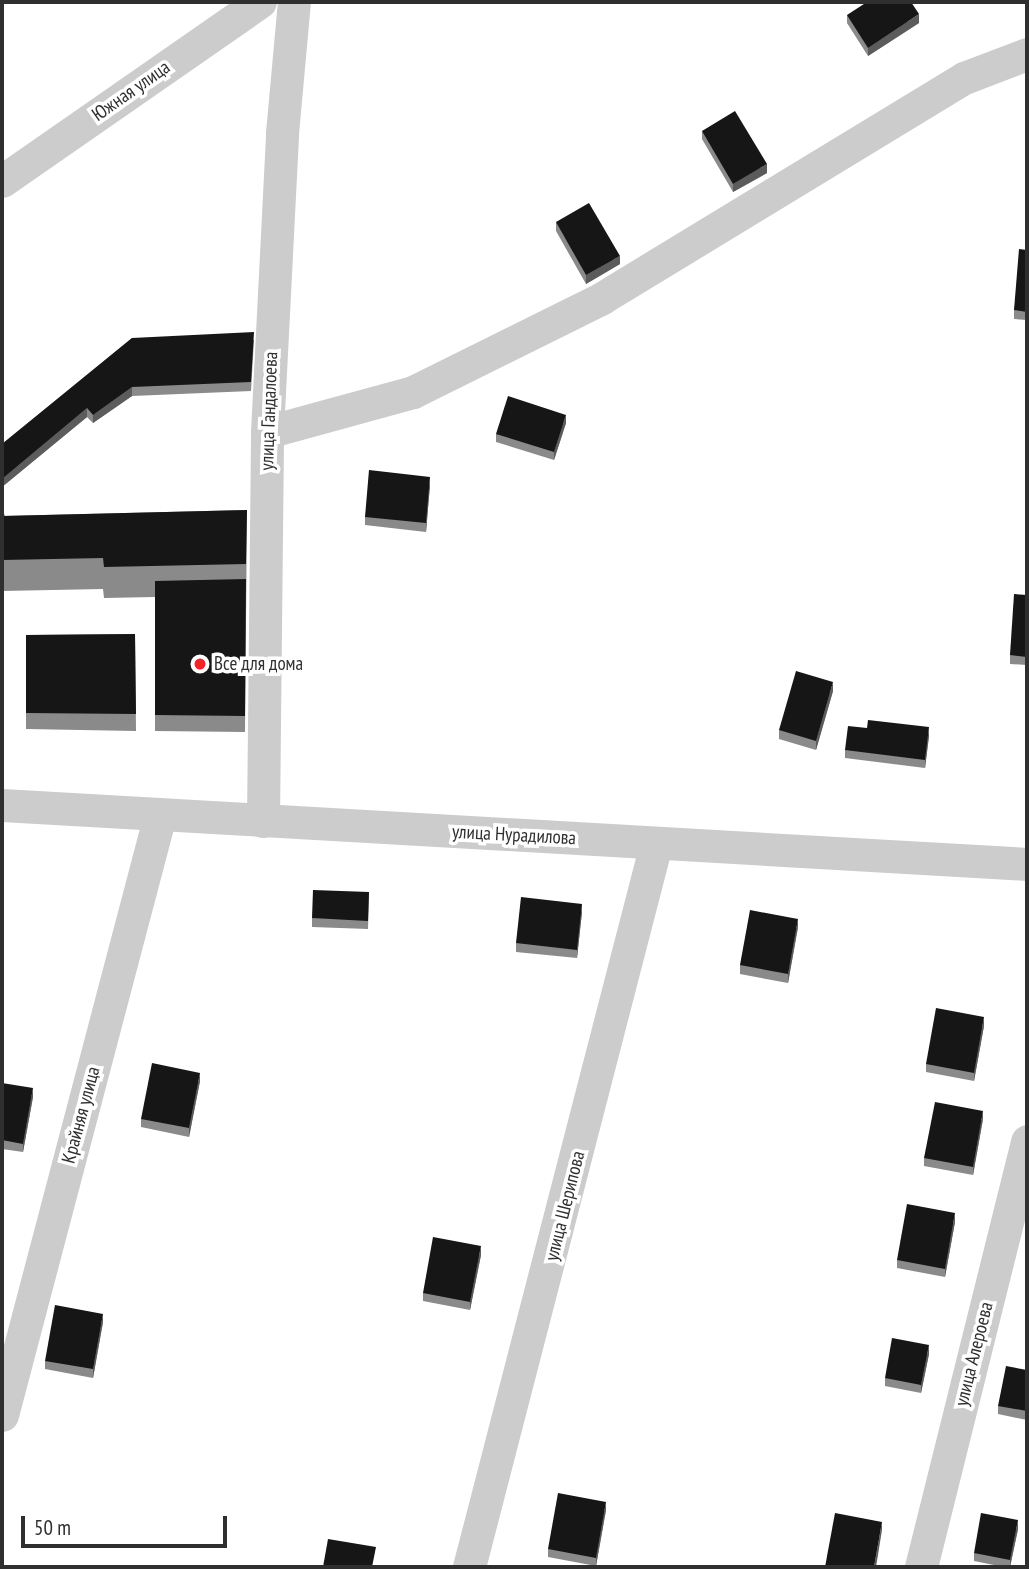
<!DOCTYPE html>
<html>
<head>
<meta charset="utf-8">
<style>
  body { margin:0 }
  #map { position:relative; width:1029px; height:1569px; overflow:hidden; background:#fff; font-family:"PT Sans Narrow",sans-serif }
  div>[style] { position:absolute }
  .minor>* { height:33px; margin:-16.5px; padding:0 16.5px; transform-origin:16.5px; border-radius:16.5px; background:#ccc }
  .wall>* { inset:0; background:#8a8a8a }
  .shaded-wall>* { inset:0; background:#5c5c5c }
  .building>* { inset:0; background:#161616 }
  .dots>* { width:19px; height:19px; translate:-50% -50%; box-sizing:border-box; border:4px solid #fff; border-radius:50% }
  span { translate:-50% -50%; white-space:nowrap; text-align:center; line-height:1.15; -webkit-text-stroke:7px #fff; paint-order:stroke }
  .street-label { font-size:19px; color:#2f2f2f }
  .poi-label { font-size:19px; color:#2f2f2f }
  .left { translate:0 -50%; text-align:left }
  .frame { position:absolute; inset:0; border:4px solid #2f2f2f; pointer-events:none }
  .scale { position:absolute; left:21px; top:1516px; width:206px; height:32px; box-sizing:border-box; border:4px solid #2f2f2f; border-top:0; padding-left:9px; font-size:21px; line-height:24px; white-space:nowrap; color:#2f2f2f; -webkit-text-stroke:5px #fff; paint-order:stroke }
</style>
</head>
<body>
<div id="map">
  <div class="minor">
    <div style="left:2px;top:181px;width:314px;rotate:-34.8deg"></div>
    <div style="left:267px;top:432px;width:151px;rotate:-15.3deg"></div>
    <div style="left:413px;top:392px;width:211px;rotate:-26.4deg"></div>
    <div style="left:602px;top:298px;width:424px;rotate:-31.3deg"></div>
    <div style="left:964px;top:78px;width:67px;rotate:-20.9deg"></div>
    <div style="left:2px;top:805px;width:1027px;rotate:3.29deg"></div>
    <div style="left:263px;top:821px;width:389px;rotate:-89.4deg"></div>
    <div style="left:267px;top:432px;width:299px;rotate:-87.1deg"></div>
    <div style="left:282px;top:133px;width:132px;rotate:-84.8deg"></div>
    <div style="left:2px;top:1415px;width:620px;rotate:-75.25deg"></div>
    <div style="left:469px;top:1567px;width:747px;rotate:-75.5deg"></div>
    <div style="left:921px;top:1567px;width:439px;rotate:-76deg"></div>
  </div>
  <div class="wall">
    <div style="clip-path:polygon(847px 15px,919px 23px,868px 56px,847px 23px)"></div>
    <div style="clip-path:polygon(702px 131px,767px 173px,733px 192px,702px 139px)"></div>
    <div style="clip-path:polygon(556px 222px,620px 264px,586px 284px,556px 231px)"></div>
    <div style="clip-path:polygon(1027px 250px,1027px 320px,1014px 319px,1014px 310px)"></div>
    <div style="clip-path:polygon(132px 338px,254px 340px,251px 391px,132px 396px,93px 423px,87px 417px,2px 487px,2px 444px)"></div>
    <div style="clip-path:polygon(566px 423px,554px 460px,496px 442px,496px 434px)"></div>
    <div style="clip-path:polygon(430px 485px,426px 532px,365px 525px,365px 517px)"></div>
    <div style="clip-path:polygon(2px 508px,5px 516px,247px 510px,245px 732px,155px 731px,155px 597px,104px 598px,103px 589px,2px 591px)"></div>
    <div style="clip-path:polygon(1027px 595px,1027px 665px,1010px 664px,1010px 655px)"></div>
    <div style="clip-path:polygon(135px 634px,136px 731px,26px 729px,26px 635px)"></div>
    <div style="clip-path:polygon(833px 691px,816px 750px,779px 739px,779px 730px)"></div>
    <div style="clip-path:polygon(929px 736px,925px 768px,845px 758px,845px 750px)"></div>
    <div style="clip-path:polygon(369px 892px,368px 929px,312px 927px,312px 918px)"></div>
    <div style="clip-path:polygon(582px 912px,577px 958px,516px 952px,516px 943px)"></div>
    <div style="clip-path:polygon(798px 927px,788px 983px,740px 974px,740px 965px)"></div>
    <div style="clip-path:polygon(984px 1026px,974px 1081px,926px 1072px,926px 1064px)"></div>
    <div style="clip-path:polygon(200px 1081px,189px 1137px,141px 1127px,141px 1119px)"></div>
    <div style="clip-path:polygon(2px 1083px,33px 1097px,23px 1152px,2px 1149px)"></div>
    <div style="clip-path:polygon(983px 1119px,973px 1175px,924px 1166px,924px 1158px)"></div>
    <div style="clip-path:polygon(955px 1222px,945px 1277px,897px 1268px,897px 1260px)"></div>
    <div style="clip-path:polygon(481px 1255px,470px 1310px,423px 1301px,423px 1293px)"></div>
    <div style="clip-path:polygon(103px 1322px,93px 1378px,45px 1369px,45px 1361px)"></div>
    <div style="clip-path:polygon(929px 1354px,921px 1393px,885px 1386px,885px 1378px)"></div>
    <div style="clip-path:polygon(1027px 1370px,1027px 1420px,998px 1414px,998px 1406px)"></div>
    <div style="clip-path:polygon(606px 1510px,596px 1566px,548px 1557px,548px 1549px)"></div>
    <div style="clip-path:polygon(1018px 1529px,1010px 1567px,1004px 1567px,974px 1561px,974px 1553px)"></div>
  </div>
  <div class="shaded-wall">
    <div style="clip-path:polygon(919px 14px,919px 23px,868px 56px,868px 48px)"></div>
    <div style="clip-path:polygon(767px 164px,767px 173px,733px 192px,733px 184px)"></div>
    <div style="clip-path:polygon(620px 256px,620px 264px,586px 284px,586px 275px)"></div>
    <div style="clip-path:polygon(132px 387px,132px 396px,93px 423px,93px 415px)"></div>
    <div style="clip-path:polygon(87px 408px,87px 417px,2px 487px,2px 479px)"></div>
    <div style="clip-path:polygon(566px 415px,566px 423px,554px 460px,554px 452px)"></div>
    <div style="clip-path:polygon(430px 477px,430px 485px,426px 532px,426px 523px)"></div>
    <div style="clip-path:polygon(833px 682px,833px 691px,816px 750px,816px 741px)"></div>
    <div style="clip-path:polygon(929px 727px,929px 736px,925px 768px,925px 760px)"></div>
    <div style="clip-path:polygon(582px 904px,582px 912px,577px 958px,577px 950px)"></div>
    <div style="clip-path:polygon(798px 919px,798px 927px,788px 983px,788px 974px)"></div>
    <div style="clip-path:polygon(984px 1017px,984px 1026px,974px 1081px,974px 1073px)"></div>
    <div style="clip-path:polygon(200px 1073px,200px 1081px,189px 1137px,189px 1128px)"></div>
    <div style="clip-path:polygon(33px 1088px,33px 1097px,23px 1152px,23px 1144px)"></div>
    <div style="clip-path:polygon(983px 1111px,983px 1119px,973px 1175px,973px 1167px)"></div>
    <div style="clip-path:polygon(955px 1213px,955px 1222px,945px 1277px,945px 1269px)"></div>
    <div style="clip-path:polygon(481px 1246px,481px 1255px,470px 1310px,470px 1302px)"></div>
    <div style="clip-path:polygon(103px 1314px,103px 1322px,93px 1378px,93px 1369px)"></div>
    <div style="clip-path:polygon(929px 1345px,929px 1354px,921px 1393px,921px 1385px)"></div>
    <div style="clip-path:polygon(606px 1502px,606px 1510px,596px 1566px,596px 1558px)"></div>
    <div style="clip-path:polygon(1018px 1520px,1018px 1529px,1010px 1567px,1010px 1560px)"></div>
    <div style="clip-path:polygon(882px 1522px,882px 1530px,876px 1567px,874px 1567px)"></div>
  </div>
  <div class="building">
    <div style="clip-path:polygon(867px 2px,911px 2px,919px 14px,868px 48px,847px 15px)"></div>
    <div style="clip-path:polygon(735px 111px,767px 164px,733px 184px,702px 131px)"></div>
    <div style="clip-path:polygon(589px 203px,620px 256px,586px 275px,556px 222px)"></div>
    <div style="clip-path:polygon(1019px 249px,1027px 250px,1027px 312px,1014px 310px)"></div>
    <div style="clip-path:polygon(254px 332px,251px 382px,132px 387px,93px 415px,87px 408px,2px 479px,2px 444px,132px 338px)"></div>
    <div style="clip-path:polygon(508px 396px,566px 415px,554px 452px,496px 434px)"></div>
    <div style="clip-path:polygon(369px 470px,430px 477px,426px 523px,365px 517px)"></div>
    <div style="clip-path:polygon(247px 510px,246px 564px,104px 567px,103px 558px,2px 560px,2px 516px)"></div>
    <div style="clip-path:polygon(246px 579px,245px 716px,155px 715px,155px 581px)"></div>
    <div style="clip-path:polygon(1014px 594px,1027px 595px,1027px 657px,1010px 655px)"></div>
    <div style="clip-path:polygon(135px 634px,136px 714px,26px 713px,26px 635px)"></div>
    <div style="clip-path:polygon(796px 671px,833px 682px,816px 741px,779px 730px)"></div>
    <div style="clip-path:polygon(868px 720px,929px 727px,925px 760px,845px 750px,848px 726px,867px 728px)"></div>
    <div style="clip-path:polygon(313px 890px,369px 892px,368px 921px,312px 918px)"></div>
    <div style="clip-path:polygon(521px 897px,582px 904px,577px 950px,516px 943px)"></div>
    <div style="clip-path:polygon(750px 910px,798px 919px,788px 974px,740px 965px)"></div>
    <div style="clip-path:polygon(936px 1008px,984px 1017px,974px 1073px,926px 1064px)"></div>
    <div style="clip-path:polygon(152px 1063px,200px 1073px,189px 1128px,141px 1119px)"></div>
    <div style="clip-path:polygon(2px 1083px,33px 1088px,23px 1144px,2px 1140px)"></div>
    <div style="clip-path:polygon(935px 1102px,983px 1111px,973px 1167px,924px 1158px)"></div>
    <div style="clip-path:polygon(907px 1204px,955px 1213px,945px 1269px,897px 1260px)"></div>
    <div style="clip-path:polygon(433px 1237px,481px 1246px,470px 1302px,423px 1293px)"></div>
    <div style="clip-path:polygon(55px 1305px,103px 1314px,93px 1369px,45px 1361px)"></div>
    <div style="clip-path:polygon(892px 1338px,929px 1345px,921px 1385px,885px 1378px)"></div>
    <div style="clip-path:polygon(1006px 1366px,1027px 1370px,1027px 1411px,998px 1406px)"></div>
    <div style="clip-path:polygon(558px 1493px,606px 1502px,596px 1558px,548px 1549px)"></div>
    <div style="clip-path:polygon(835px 1513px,882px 1522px,874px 1567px,825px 1567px)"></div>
    <div style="clip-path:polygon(981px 1513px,1018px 1520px,1010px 1560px,974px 1553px)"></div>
    <div style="clip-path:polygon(328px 1539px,376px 1547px,372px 1567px,323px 1567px)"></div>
  </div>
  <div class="dots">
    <div style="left:200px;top:664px;background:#f42227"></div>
  </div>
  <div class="street-label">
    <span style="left:131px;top:91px;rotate:-35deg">Южная улица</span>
    <span style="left:269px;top:411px;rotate:-88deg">улица Гандалоева</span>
    <span style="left:514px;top:835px;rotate:3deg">улица Нурадилова</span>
    <span style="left:81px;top:1115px;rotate:-75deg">Крайняя улица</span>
    <span style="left:565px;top:1206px;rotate:-76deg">улица Шерипова</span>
    <span style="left:974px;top:1354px;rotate:-76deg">улица Алероева</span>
  </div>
  <div class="poi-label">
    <span class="left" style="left:214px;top:664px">Все для дома</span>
  </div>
  <div class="frame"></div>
  <div class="scale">50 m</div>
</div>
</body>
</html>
